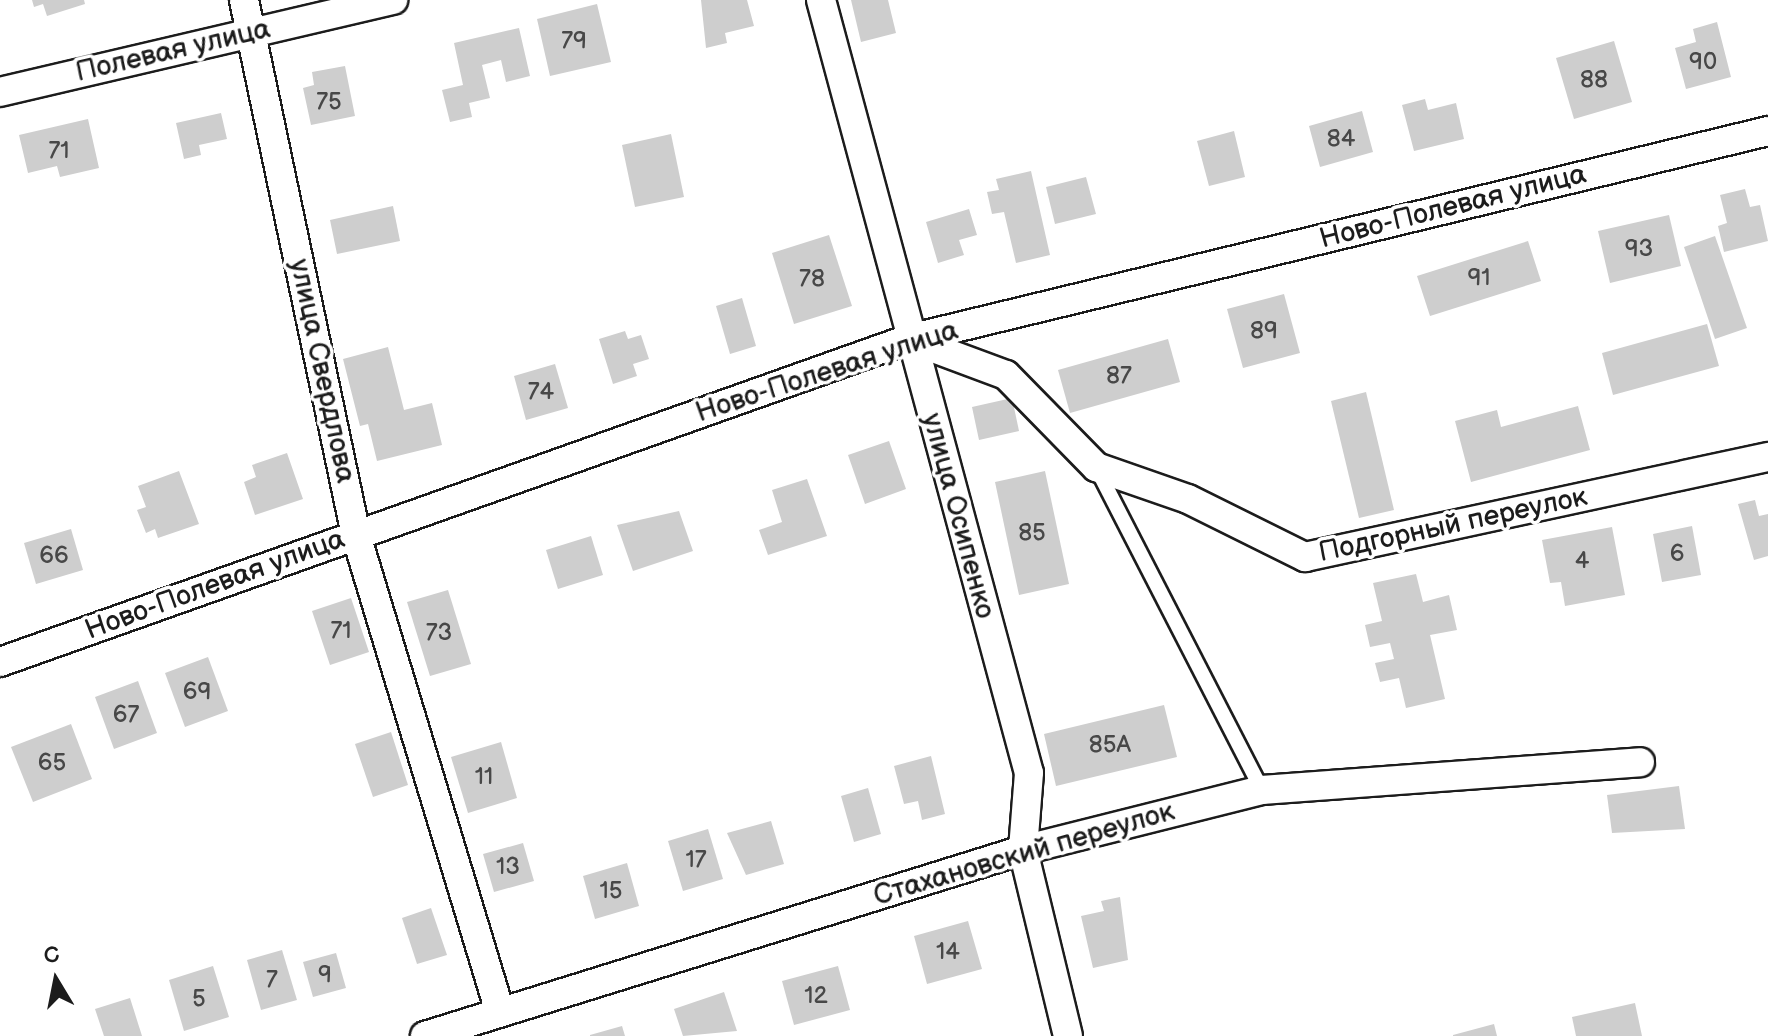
<!DOCTYPE html>
<html>
<head>
<meta charset="utf-8">
<style>
  body { margin:0 }
  #map { position:relative; width:1768px; height:1036px; overflow:hidden; background:#fff; font-family:"Balsamiq Sans",sans-serif }
  div>[style] { position:absolute }
  .building>* { inset:0; background:#cecece }
  .roads { filter:drop-shadow(2px 0 #1c1c1c) drop-shadow(-2px 0 #1c1c1c) drop-shadow(0 2px #1c1c1c) drop-shadow(0 -2px #1c1c1c) }
  .lane>* { height:14px; margin:-7px; padding:0 7px; transform-origin:7px; border-radius:7px; background:#fff }
  .street>* { height:28px; margin:-14px; padding:0 14px; transform-origin:14px; border-radius:14px; background:#fff }
  span { translate:-50% -50%; white-space:nowrap; text-align:center; line-height:1.15; -webkit-text-stroke:7px #fff; paint-order:stroke }
  .number-label { font-size:24px; color:#484848 }
  .number-label span { -webkit-text-stroke-width:0 }
  .street-label { font-size:28px; color:#1c1c1c }
  .north { position:absolute; left:16px; top:940px; width:80px; height:80px; -webkit-text-stroke:6px #fff; paint-order:stroke; rotate:350deg; font-size:22px; font-weight:700; line-height:32px; text-align:center; color:#1c1c1c }
  .north::after { content:''; display:block; margin:auto; width:28px; height:36px; background:#1c1c1c; clip-path:polygon(50% 0,100% 100%,50% 72%,0 100%) }
</style>
</head>
<body>
<div id="map">
  <div class="building">
    <div style="clip-path:polygon(32px 0,84px 0,85px 4px,47px 16px,43px 4px,34px 7px)"></div>
    <div style="clip-path:polygon(701px 0,747px 0,754px 26px,725px 33px,727px 43px,706px 48px)"></div>
    <div style="clip-path:polygon(851px 0,888px 0,896px 33px,861px 42px)"></div>
    <div style="clip-path:polygon(597px 4px,611px 62px,550px 76px,537px 19px)"></div>
    <div style="clip-path:polygon(1717px 22px,1731px 77px,1686px 89px,1675px 48px,1696px 42px,1693px 29px)"></div>
    <div style="clip-path:polygon(519px 28px,530px 76px,506px 82px,501px 60px,482px 65px,490px 98px,469px 103px,472px 117px,450px 122px,442px 90px,463px 85px,454px 43px)"></div>
    <div style="clip-path:polygon(1614px 41px,1632px 102px,1574px 119px,1556px 58px)"></div>
    <div style="clip-path:polygon(345px 66px,355px 116px,311px 125px,303px 88px,314px 85px,312px 72px)"></div>
    <div style="clip-path:polygon(1425px 99px,1428px 110px,1456px 103px,1464px 139px,1414px 151px,1402px 105px)"></div>
    <div style="clip-path:polygon(1362px 111px,1373px 152px,1320px 167px,1309px 126px)"></div>
    <div style="clip-path:polygon(221px 113px,227px 139px,199px 145px,201px 155px,184px 159px,176px 123px)"></div>
    <div style="clip-path:polygon(88px 119px,99px 168px,60px 177px,57px 166px,28px 173px,19px 135px)"></div>
    <div style="clip-path:polygon(1234px 131px,1245px 177px,1209px 186px,1197px 141px)"></div>
    <div style="clip-path:polygon(671px 134px,684px 197px,635px 207px,622px 145px)"></div>
    <div style="clip-path:polygon(1031px 171px,1050px 255px,1016px 263px,1004px 212px,992px 214px,987px 192px,999px 190px,996px 179px)"></div>
    <div style="clip-path:polygon(1086px 177px,1096px 214px,1055px 224px,1046px 187px)"></div>
    <div style="clip-path:polygon(1745px 189px,1750px 207px,1760px 205px,1768px 241px,1724px 252px,1718px 226px,1727px 223px,1720px 195px)"></div>
    <div style="clip-path:polygon(393px 206px,400px 241px,337px 254px,330px 220px)"></div>
    <div style="clip-path:polygon(969px 209px,977px 235px,959px 240px,964px 255px,938px 263px,926px 222px)"></div>
    <div style="clip-path:polygon(1669px 215px,1681px 266px,1610px 283px,1598px 231px)"></div>
    <div style="clip-path:polygon(829px 235px,852px 306px,794px 324px,772px 253px)"></div>
    <div style="clip-path:polygon(1715px 236px,1747px 328px,1715px 339px,1684px 247px)"></div>
    <div style="clip-path:polygon(1528px 241px,1541px 281px,1430px 316px,1417px 276px)"></div>
    <div style="clip-path:polygon(1284px 294px,1300px 353px,1243px 368px,1227px 309px)"></div>
    <div style="clip-path:polygon(742px 298px,756px 346px,730px 354px,716px 306px)"></div>
    <div style="clip-path:polygon(1707px 324px,1719px 366px,1613px 395px,1602px 353px)"></div>
    <div style="clip-path:polygon(625px 331px,628px 339px,641px 335px,649px 359px,633px 364px,637px 376px,613px 384px,599px 339px)"></div>
    <div style="clip-path:polygon(1168px 339px,1180px 382px,1070px 413px,1058px 370px)"></div>
    <div style="clip-path:polygon(388px 347px,404px 410px,432px 403px,442px 445px,377px 461px,368px 424px,360px 426px,343px 359px)"></div>
    <div style="clip-path:polygon(555px 364px,568px 408px,526px 420px,514px 376px)"></div>
    <div style="clip-path:polygon(1366px 392px,1394px 510px,1359px 518px,1331px 401px)"></div>
    <div style="clip-path:polygon(1012px 398px,1019px 431px,979px 440px,972px 407px)"></div>
    <div style="clip-path:polygon(1578px 406px,1590px 450px,1471px 482px,1455px 421px,1497px 410px,1501px 427px)"></div>
    <div style="clip-path:polygon(889px 441px,906px 489px,865px 504px,848px 455px)"></div>
    <div style="clip-path:polygon(287px 453px,303px 499px,255px 515px,244px 482px,256px 477px,252px 465px)"></div>
    <div style="clip-path:polygon(179px 471px,199px 524px,158px 538px,155px 529px,146px 533px,137px 510px,146px 507px,138px 486px)"></div>
    <div style="clip-path:polygon(1045px 471px,1069px 584px,1019px 595px,995px 482px)"></div>
    <div style="clip-path:polygon(807px 479px,827px 536px,768px 555px,759px 530px,782px 522px,772px 490px)"></div>
    <div style="clip-path:polygon(1755px 500px,1759px 516px,1768px 514px,1768px 556px,1754px 560px,1738px 504px)"></div>
    <div style="clip-path:polygon(679px 511px,693px 551px,633px 571px,617px 525px)"></div>
    <div style="clip-path:polygon(1692px 526px,1701px 575px,1662px 582px,1653px 534px)"></div>
    <div style="clip-path:polygon(1612px 527px,1625px 595px,1565px 606px,1561px 582px,1550px 583px,1542px 540px)"></div>
    <div style="clip-path:polygon(71px 529px,83px 570px,36px 584px,24px 543px)"></div>
    <div style="clip-path:polygon(591px 536px,603px 575px,558px 589px,546px 550px)"></div>
    <div style="clip-path:polygon(1416px 574px,1423px 602px,1449px 595px,1457px 630px,1430px 635px,1445px 699px,1406px 708px,1399px 678px,1380px 682px,1375px 663px,1394px 659px,1390px 643px,1370px 647px,1365px 625px,1382px 621px,1373px 583px)"></div>
    <div style="clip-path:polygon(448px 590px,471px 664px,430px 676px,407px 602px)"></div>
    <div style="clip-path:polygon(351px 598px,369px 652px,330px 665px,312px 611px)"></div>
    <div style="clip-path:polygon(208px 657px,228px 711px,185px 727px,165px 673px)"></div>
    <div style="clip-path:polygon(138px 681px,157px 733px,114px 749px,95px 697px)"></div>
    <div style="clip-path:polygon(1164px 705px,1177px 757px,1056px 786px,1044px 734px)"></div>
    <div style="clip-path:polygon(71px 724px,92px 779px,33px 802px,11px 747px)"></div>
    <div style="clip-path:polygon(391px 732px,408px 785px,373px 797px,355px 744px)"></div>
    <div style="clip-path:polygon(501px 742px,517px 798px,468px 813px,451px 757px)"></div>
    <div style="clip-path:polygon(931px 756px,945px 814px,922px 820px,918px 801px,904px 804px,894px 766px)"></div>
    <div style="clip-path:polygon(1679px 786px,1685px 829px,1612px 833px,1607px 795px)"></div>
    <div style="clip-path:polygon(868px 788px,881px 834px,854px 842px,841px 796px)"></div>
    <div style="clip-path:polygon(771px 821px,784px 864px,746px 875px,727px 833px)"></div>
    <div style="clip-path:polygon(708px 829px,723px 879px,683px 891px,668px 841px)"></div>
    <div style="clip-path:polygon(523px 843px,534px 881px,494px 892px,483px 854px)"></div>
    <div style="clip-path:polygon(627px 863px,639px 906px,595px 919px,583px 876px)"></div>
    <div style="clip-path:polygon(1120px 897px,1128px 960px,1093px 968px,1081px 916px,1104px 911px,1101px 901px)"></div>
    <div style="clip-path:polygon(431px 908px,447px 955px,417px 964px,402px 918px)"></div>
    <div style="clip-path:polygon(968px 921px,982px 969px,927px 984px,914px 936px)"></div>
    <div style="clip-path:polygon(282px 950px,297px 1000px,261px 1010px,247px 960px)"></div>
    <div style="clip-path:polygon(336px 953px,346px 988px,313px 997px,303px 962px)"></div>
    <div style="clip-path:polygon(213px 966px,229px 1017px,184px 1031px,169px 980px)"></div>
    <div style="clip-path:polygon(838px 966px,850px 1010px,794px 1025px,782px 981px)"></div>
    <div style="clip-path:polygon(724px 992px,737px 1031px,683px 1036px,674px 1009px)"></div>
    <div style="clip-path:polygon(130px 998px,142px 1036px,104px 1036px,95px 1009px)"></div>
    <div style="clip-path:polygon(1635px 1003px,1642px 1036px,1576px 1036px,1572px 1017px)"></div>
    <div style="clip-path:polygon(1494px 1024px,1497px 1036px,1453px 1036px,1453px 1035px)"></div>
    <div style="clip-path:polygon(622px 1026px,625px 1036px,590px 1036px,590px 1035px)"></div>
  </div>
  <div class="roads">
    <div class="lane">
      <div style="left:1098px;top:471px;width:359px;rotate:62.8deg"></div>
    </div>
    <div class="street">
      <div style="left:244px;top:0;width:547px;rotate:78.18deg"></div>
      <div style="left:356px;top:535px;width:499px;rotate:73.2deg"></div>
      <div style="left:821px;top:0;width:800px;rotate:74.94deg"></div>
      <div style="left:1029px;top:773px;width:77px;rotate:94.5deg"></div>
      <div style="left:1023px;top:850px;width:191px;rotate:76.4deg"></div>
      <div style="left:0;top:92px;width:404px;rotate:-13.2deg"></div>
      <div style="left:909px;top:339px;width:103px;rotate:20.4deg"></div>
      <div style="left:1006px;top:375px;width:129px;rotate:45.6deg"></div>
      <div style="left:1096px;top:467px;width:97px;rotate:19.2deg"></div>
      <div style="left:1188px;top:499px;width:131px;rotate:26.4deg"></div>
      <div style="left:1305px;top:557px;width:474px;rotate:-12.2deg"></div>
      <div style="left:0;top:662px;width:965px;rotate:-19.56deg"></div>
      <div style="left:909px;top:339px;width:884px;rotate:-13.61deg"></div>
      <div style="left:425px;top:1036px;width:626px;rotate:-17.28deg"></div>
      <div style="left:1023px;top:850px;width:246px;rotate:-14.1deg"></div>
      <div style="left:1262px;top:790px;width:379px;rotate:-4.2deg"></div>
    </div>
  </div>
  <div class="number-label">
    <span style="left:574px;top:41px">79</span>
    <span style="left:1703px;top:62px">90</span>
    <span style="left:1594px;top:80px">88</span>
    <span style="left:329px;top:102px">75</span>
    <span style="left:1341px;top:139px">84</span>
    <span style="left:59px;top:151px">71</span>
    <span style="left:1639px;top:249px">93</span>
    <span style="left:1479px;top:278px">91</span>
    <span style="left:812px;top:279px">78</span>
    <span style="left:1264px;top:331px">89</span>
    <span style="left:1119px;top:376px">87</span>
    <span style="left:541px;top:392px">74</span>
    <span style="left:1032px;top:533px">85</span>
    <span style="left:1677px;top:554px">6</span>
    <span style="left:54px;top:556px">66</span>
    <span style="left:1582px;top:561px">4</span>
    <span style="left:341px;top:631px">71</span>
    <span style="left:439px;top:633px">73</span>
    <span style="left:197px;top:692px">69</span>
    <span style="left:126px;top:715px">67</span>
    <span style="left:1110px;top:745px">85А</span>
    <span style="left:52px;top:763px">65</span>
    <span style="left:484px;top:777px">11</span>
    <span style="left:696px;top:860px">17</span>
    <span style="left:508px;top:867px">13</span>
    <span style="left:611px;top:891px">15</span>
    <span style="left:948px;top:952px">14</span>
    <span style="left:325px;top:975px">9</span>
    <span style="left:272px;top:980px">7</span>
    <span style="left:816px;top:996px">12</span>
    <span style="left:199px;top:999px">5</span>
  </div>
  <div class="street-label">
    <span style="left:173px;top:51px;rotate:-13deg">Полевая улица</span>
    <span style="left:1453px;top:207px;rotate:-14deg">Ново-Полевая улица</span>
    <span style="left:322px;top:371px;rotate:78deg">улица Свердлова</span>
    <span style="left:827px;top:372px;rotate:-18deg">Ново-Полевая улица</span>
    <span style="left:958px;top:516px;rotate:75deg">улица Осипенко</span>
    <span style="left:1453px;top:525px;rotate:-12deg">Подгорный переулок</span>
    <span style="left:215px;top:585px;rotate:-20deg">Ново-Полевая улица</span>
    <span style="left:1024px;top:854px;rotate:-16deg">Стахановский переулок</span>
  </div>
  <div class="north">С</div>
</div>
</body>
</html>
